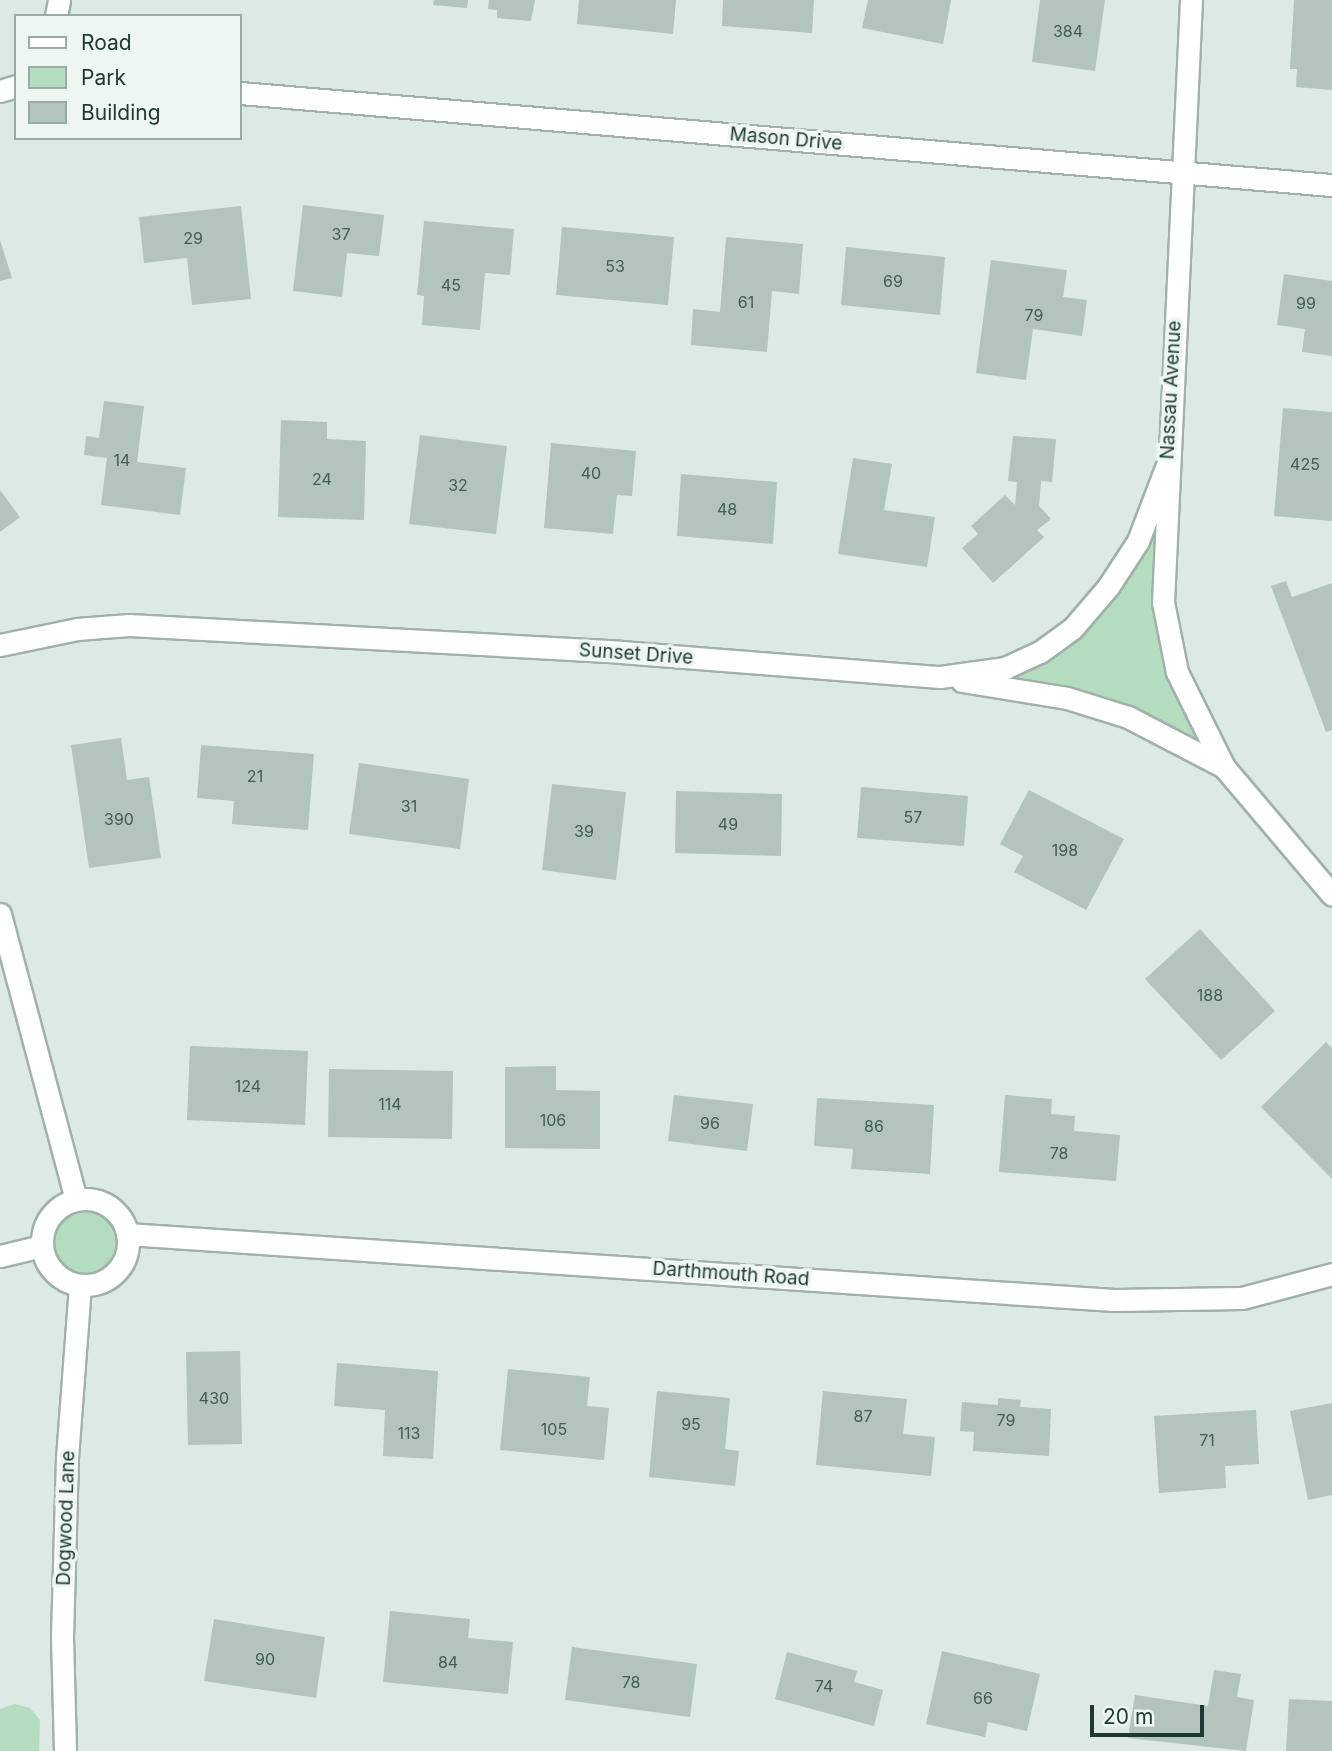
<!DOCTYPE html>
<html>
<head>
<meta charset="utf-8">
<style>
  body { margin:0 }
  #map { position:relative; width:1332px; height:1751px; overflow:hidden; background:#dde9e4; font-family:Inter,sans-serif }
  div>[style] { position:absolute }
  .green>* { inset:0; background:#b4dcbe }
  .round { border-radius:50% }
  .building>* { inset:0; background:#b2c4bc }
  .roads { filter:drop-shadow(2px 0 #a0b1ab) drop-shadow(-2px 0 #a0b1ab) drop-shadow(0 2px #a0b1ab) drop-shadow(0 -2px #a0b1ab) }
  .minor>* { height:21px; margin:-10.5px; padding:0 10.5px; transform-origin:10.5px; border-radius:10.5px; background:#fff }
  .minor>.ring { margin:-10.5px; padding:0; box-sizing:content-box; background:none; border:21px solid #fff; border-radius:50% }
  span { translate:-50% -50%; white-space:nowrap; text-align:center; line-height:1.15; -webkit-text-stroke:7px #edf6f1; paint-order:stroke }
  .number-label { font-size:16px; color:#435c54 }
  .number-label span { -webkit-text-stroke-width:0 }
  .street-label { font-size:19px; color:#1e3931 }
  .legend { position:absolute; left:14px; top:14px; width:228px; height:126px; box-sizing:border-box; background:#edf6f1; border:2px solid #9aaaa4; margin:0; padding:9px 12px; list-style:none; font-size:21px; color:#1e3931 }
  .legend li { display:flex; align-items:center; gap:14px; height:35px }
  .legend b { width:35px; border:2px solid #9aaaa4 }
  .scale { position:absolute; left:1090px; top:1705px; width:114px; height:32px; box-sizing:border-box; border:4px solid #1e3931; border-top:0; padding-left:9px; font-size:21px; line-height:24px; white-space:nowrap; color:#1e3931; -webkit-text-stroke:5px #edf6f1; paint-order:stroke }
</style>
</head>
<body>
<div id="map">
  <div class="green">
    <div style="clip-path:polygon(1167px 465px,1166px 637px,1224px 767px,1128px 717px,940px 677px,1040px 652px,1108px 587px)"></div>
    <div class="round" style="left:42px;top:1199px;width:86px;height:86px"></div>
    <div style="clip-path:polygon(15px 1704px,30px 1708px,40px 1720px,39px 1751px,0 1751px,0 1709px)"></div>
  </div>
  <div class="building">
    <div style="clip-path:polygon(434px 0,468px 0,467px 8px,433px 5px)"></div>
    <div style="clip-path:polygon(489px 0,535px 0,531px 21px,497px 18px,497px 10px,488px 9px)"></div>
    <div style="clip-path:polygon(579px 0,676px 0,673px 34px,577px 24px)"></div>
    <div style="clip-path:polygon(723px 0,814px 0,812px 33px,722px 26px)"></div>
    <div style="clip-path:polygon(868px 0,951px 0,943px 44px,862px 28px)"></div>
    <div style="clip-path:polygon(1040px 0,1105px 0,1095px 71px,1032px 62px)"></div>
    <div style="clip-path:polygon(1294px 0,1332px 0,1332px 90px,1296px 87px,1297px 69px,1290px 69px)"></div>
    <div style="clip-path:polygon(303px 205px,384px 215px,379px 256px,347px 253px,342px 297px,293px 291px)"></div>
    <div style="clip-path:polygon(241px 206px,251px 299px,192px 305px,187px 258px,144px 263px,139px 217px)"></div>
    <div style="clip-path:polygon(424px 221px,514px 229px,510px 275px,485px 273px,480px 330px,422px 325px,424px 296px,417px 295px)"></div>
    <div style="clip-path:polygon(562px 227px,674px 237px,668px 305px,556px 295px)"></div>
    <div style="clip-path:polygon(726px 237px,803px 244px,799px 294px,772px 291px,767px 352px,691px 345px,693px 309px,720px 312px)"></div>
    <div style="clip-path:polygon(0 240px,12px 278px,0 281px)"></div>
    <div style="clip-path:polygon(846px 247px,945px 257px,940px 315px,841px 305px)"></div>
    <div style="clip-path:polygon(991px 260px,1067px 270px,1063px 297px,1087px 300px,1082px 336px,1033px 329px,1026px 380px,976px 373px)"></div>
    <div style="clip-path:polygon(1284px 274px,1332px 281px,1332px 356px,1302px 352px,1305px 329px,1277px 325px)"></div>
    <div style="clip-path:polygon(104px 401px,144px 406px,137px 462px,186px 468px,180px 515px,101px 505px,107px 458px,84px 455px,86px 436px,99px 438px)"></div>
    <div style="clip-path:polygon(1283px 408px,1332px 412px,1332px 521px,1274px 516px)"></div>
    <div style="clip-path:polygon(281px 420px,327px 422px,327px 439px,366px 441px,364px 520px,278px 517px)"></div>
    <div style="clip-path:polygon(420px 435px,507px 446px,496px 534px,409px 524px)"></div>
    <div style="clip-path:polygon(1013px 436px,1056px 439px,1052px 482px,1041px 481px,1039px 506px,1051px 519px,1037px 530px,1044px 537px,993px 583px,962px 548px,978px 534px,971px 526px,1005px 495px,1015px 505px,1017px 482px,1008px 481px)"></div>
    <div style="clip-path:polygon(551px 443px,636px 451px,632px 496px,617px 495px,613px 534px,544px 528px)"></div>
    <div style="clip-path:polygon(853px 458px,892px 464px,884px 510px,935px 517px,927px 567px,838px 554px)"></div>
    <div style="clip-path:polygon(681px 474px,777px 482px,773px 544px,677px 536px)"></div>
    <div style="clip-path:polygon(0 490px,20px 517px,0 532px)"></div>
    <div style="clip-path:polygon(1286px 581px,1292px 597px,1332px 583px,1332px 730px,1326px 732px,1271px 586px)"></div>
    <div style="clip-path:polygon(121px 738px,127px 780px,149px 777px,161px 858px,89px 868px,71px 745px)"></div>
    <div style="clip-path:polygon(201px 745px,314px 754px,308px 830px,232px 824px,234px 801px,197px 798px)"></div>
    <div style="clip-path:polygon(359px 763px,469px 779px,460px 849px,349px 834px)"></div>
    <div style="clip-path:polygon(552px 784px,626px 792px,616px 880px,542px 870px)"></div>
    <div style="clip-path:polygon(861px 787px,968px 796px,964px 846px,857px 838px)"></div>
    <div style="clip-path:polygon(1029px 790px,1124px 839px,1086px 910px,1014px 872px,1023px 856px,1000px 844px)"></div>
    <div style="clip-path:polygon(676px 791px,782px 794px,781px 856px,675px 853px)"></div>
    <div style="clip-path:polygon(1200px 929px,1275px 1011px,1221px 1060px,1145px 979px)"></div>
    <div style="clip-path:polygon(1326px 1042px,1332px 1048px,1332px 1179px,1261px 1107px)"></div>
    <div style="clip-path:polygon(190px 1046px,308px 1051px,305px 1125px,187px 1120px)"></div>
    <div style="clip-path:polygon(556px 1066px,556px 1090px,600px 1091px,600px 1149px,505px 1148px,505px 1067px)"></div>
    <div style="clip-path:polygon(329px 1069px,453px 1071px,452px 1139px,328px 1137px)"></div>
    <div style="clip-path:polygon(674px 1095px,753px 1104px,747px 1151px,668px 1141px)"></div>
    <div style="clip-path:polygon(1005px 1095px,1052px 1099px,1051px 1114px,1075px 1116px,1074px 1131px,1120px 1135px,1116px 1181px,999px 1172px)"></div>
    <div style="clip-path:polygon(817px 1098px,934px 1105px,930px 1174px,851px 1169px,853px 1149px,814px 1146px)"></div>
    <div style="clip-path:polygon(240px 1351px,242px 1444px,188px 1445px,186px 1352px)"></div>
    <div style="clip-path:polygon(337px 1363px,438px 1371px,433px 1459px,383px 1456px,385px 1410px,334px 1406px)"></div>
    <div style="clip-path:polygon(508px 1369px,590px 1377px,587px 1406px,609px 1408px,604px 1460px,500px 1450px)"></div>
    <div style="clip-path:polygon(657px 1391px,730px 1398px,725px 1449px,739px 1451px,735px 1486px,649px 1477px)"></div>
    <div style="clip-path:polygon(823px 1391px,907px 1399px,903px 1434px,935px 1437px,931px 1476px,816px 1465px)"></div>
    <div style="clip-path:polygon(998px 1398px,1021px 1400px,1020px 1407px,1051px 1409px,1049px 1456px,973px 1451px,974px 1432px,960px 1431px,962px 1402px,998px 1405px)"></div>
    <div style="clip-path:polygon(1332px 1403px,1332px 1495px,1308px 1500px,1290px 1411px)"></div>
    <div style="clip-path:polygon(1256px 1410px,1259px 1464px,1225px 1466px,1226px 1488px,1159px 1493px,1154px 1416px)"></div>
    <div style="clip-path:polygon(390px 1611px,470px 1619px,468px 1638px,513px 1642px,508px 1694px,383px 1682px)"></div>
    <div style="clip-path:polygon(214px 1619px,325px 1637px,316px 1698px,204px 1681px)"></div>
    <div style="clip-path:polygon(572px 1647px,697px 1664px,690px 1717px,565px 1700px)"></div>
    <div style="clip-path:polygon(942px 1651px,1040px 1674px,1027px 1731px,988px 1722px,985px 1737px,926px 1724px)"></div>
    <div style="clip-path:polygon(787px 1652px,857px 1671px,854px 1682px,883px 1690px,874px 1726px,775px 1699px)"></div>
    <div style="clip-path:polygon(1214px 1670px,1241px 1674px,1237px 1697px,1254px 1700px,1246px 1751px,1128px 1738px,1135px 1695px,1208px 1706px)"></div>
    <div style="clip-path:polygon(1289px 1699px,1332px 1701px,1332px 1751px,1286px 1751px)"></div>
  </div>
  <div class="roads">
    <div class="minor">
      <div style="left:1191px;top:0;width:603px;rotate:92.66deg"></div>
      <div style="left:1163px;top:602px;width:71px;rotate:78.7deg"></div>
      <div style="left:1177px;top:672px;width:106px;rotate:63.7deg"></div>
      <div style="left:56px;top:16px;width:16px;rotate:-79deg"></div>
      <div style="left:0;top:91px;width:17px;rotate:-17deg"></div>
      <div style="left:240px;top:93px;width:1096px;rotate:4.82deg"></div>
      <div style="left:0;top:645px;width:79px;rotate:-11.7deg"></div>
      <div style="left:77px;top:629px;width:52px;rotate:-4.4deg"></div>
      <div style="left:129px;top:625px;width:493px;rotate:3.1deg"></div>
      <div style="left:621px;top:652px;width:320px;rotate:4.5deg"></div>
      <div style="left:940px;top:677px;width:66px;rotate:-7.9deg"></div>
      <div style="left:1005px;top:668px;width:38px;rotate:-25deg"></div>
      <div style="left:1040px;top:652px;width:39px;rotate:-36deg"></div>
      <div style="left:1072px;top:629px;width:55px;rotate:-49.4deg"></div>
      <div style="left:1108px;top:587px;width:55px;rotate:-56.9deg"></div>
      <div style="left:1138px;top:541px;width:81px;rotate:-69.1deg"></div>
      <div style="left:962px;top:681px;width:106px;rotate:9.2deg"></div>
      <div style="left:1067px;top:698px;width:64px;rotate:17.3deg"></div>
      <div style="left:1128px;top:717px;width:108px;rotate:27.5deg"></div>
      <div style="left:1224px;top:767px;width:167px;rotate:49.8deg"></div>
      <div style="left:0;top:914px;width:296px;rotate:75.1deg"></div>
      <div class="ring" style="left:42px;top:1199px;width:65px;height:65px"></div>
      <div style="left:127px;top:1234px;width:989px;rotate:3.83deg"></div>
      <div style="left:1114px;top:1300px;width:128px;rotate:-0.9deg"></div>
      <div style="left:1242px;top:1298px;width:93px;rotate:-14.9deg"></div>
      <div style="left:0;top:1256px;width:43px;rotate:-13.4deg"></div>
      <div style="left:65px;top:1751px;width:114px;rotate:-91.5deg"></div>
      <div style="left:62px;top:1637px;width:179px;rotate:-88.4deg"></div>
      <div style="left:67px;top:1458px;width:173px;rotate:-85.7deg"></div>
    </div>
  </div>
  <div class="number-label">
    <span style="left:1068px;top:31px">384</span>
    <span style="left:341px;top:234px">37</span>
    <span style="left:193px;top:238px">29</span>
    <span style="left:615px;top:266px">53</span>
    <span style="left:893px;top:281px">69</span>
    <span style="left:451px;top:285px">45</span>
    <span style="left:746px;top:302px">61</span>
    <span style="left:1306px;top:303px">99</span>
    <span style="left:1034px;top:315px">79</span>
    <span style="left:122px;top:460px">14</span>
    <span style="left:1305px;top:464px">425</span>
    <span style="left:591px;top:473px">40</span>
    <span style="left:322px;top:479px">24</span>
    <span style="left:458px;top:485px">32</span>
    <span style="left:727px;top:509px">48</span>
    <span style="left:255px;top:776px">21</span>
    <span style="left:409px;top:806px">31</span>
    <span style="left:913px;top:817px">57</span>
    <span style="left:119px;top:819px">390</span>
    <span style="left:728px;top:824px">49</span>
    <span style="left:584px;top:831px">39</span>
    <span style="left:1065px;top:850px">198</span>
    <span style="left:1210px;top:995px">188</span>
    <span style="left:248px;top:1086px">124</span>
    <span style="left:390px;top:1104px">114</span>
    <span style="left:553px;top:1120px">106</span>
    <span style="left:710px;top:1123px">96</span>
    <span style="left:874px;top:1126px">86</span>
    <span style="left:1059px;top:1153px">78</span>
    <span style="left:214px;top:1398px">430</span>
    <span style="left:863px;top:1416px">87</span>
    <span style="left:1006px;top:1420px">79</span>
    <span style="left:691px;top:1424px">95</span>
    <span style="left:554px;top:1429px">105</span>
    <span style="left:409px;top:1433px">113</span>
    <span style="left:1207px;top:1440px">71</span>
    <span style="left:265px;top:1659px">90</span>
    <span style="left:448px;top:1662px">84</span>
    <span style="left:631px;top:1682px">78</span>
    <span style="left:824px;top:1686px">74</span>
    <span style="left:983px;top:1698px">66</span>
  </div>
  <div class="street-label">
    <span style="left:786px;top:139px;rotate:5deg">Mason Drive</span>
    <span style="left:1171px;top:390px;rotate:-87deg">Nassau Avenue</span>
    <span style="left:636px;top:654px;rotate:4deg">Sunset Drive</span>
    <span style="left:731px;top:1274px;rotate:4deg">Darthmouth Road</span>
    <span style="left:66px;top:1518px;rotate:-88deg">Dogwood Lane</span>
  </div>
  <ul class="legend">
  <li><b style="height:9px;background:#fff"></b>Road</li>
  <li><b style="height:19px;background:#b4dcbe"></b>Park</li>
  <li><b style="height:19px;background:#b2c4bc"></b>Building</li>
  </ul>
  <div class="scale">20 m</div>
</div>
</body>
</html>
